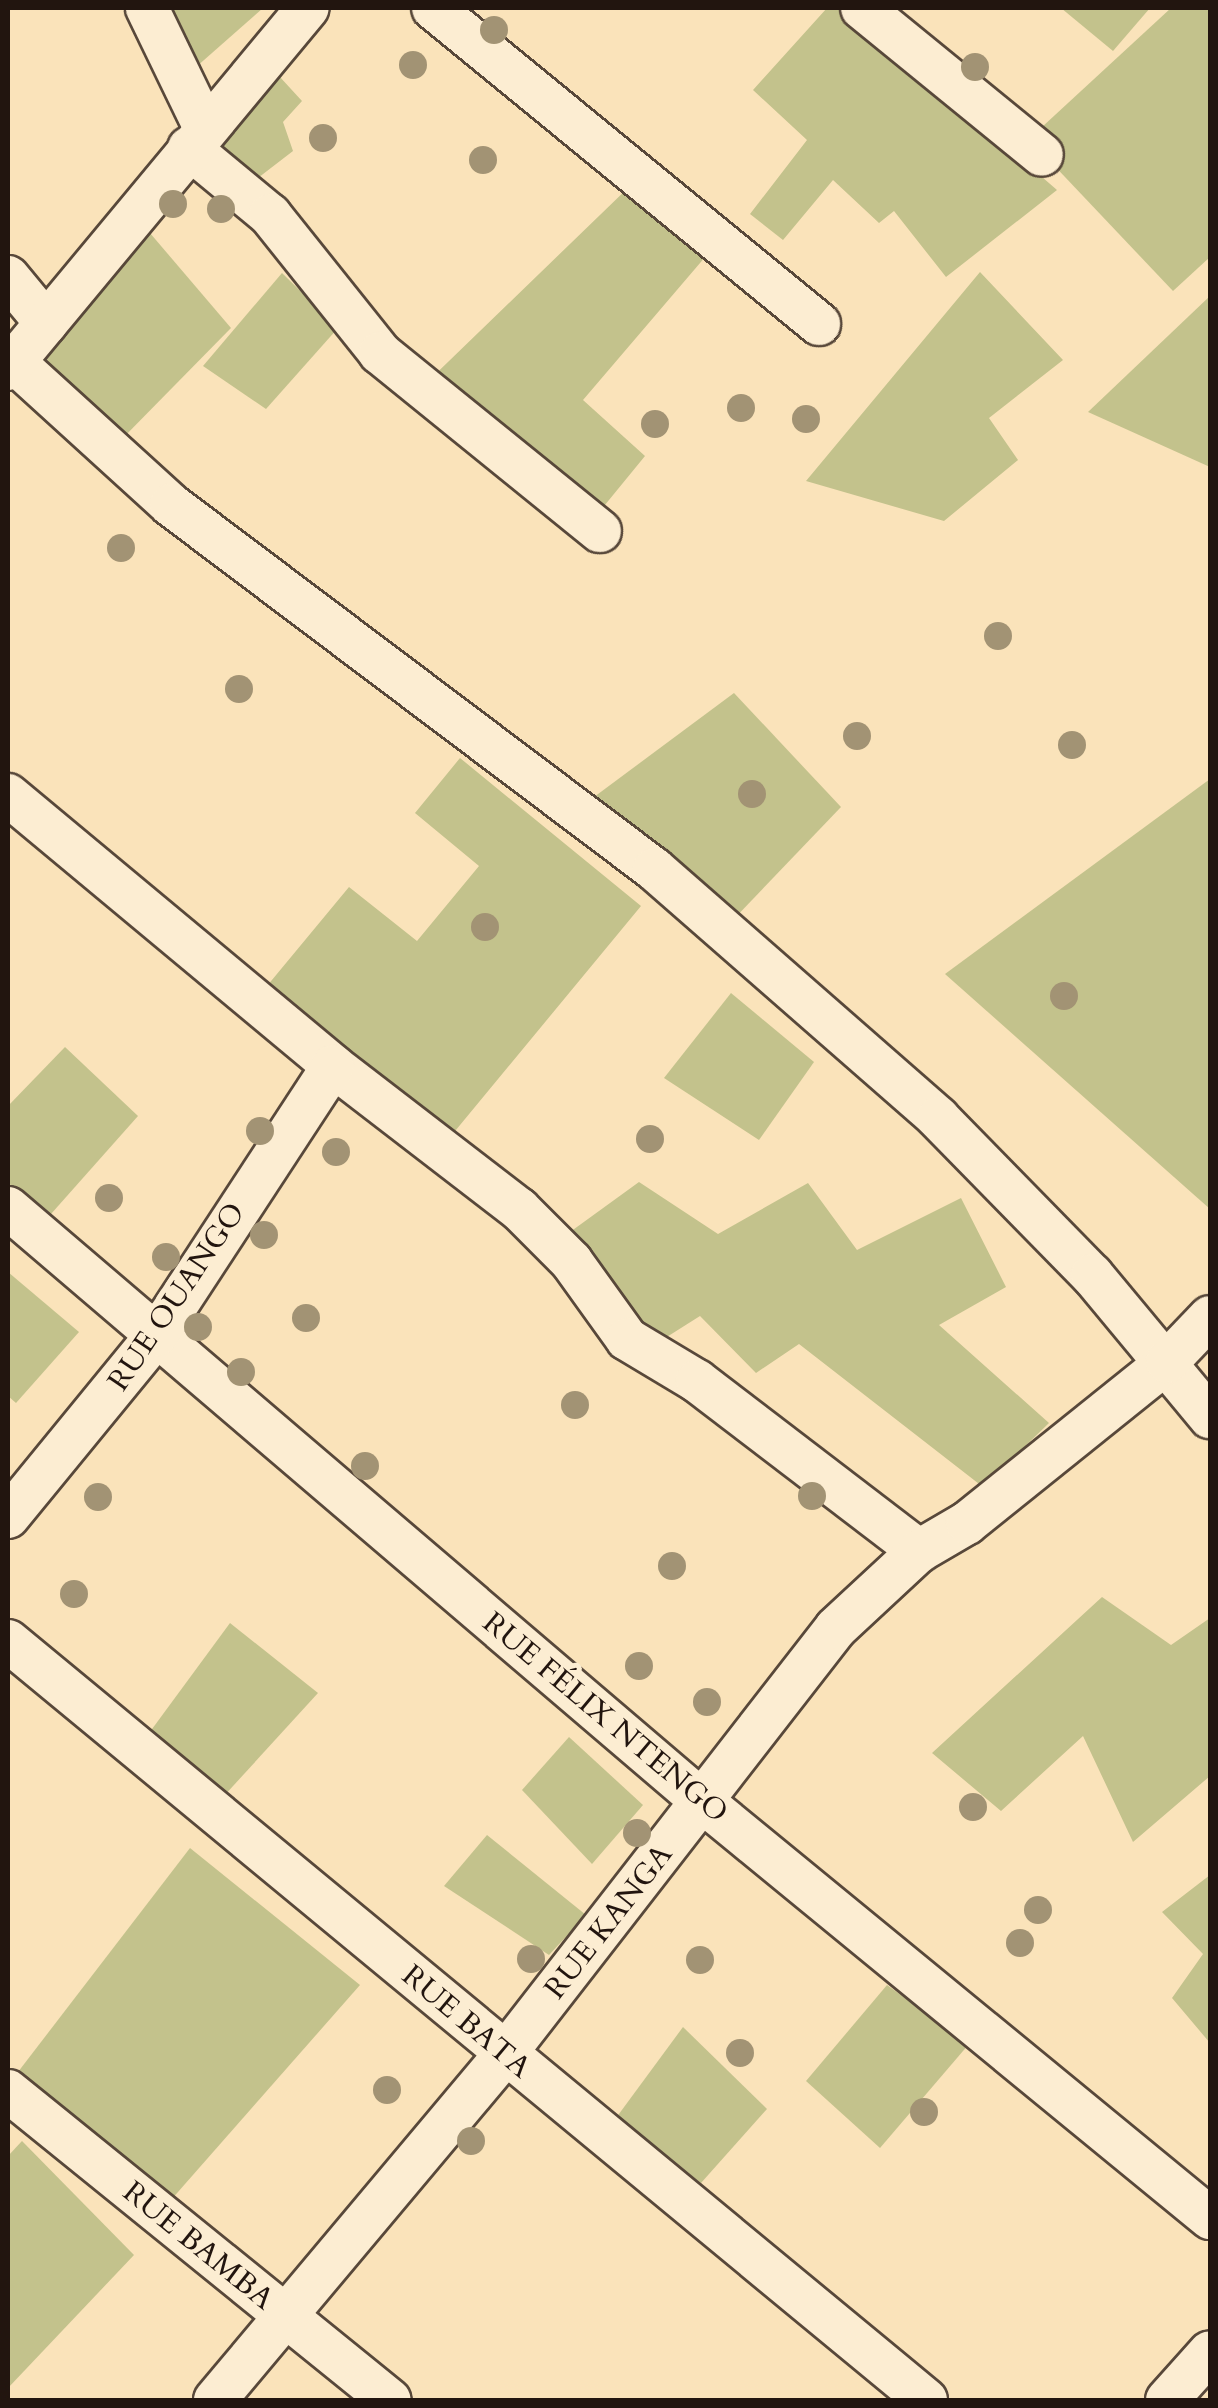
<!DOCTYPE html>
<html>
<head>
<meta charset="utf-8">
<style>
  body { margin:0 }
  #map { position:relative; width:1218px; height:2408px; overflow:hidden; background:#fae3ba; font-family:Cardo,serif }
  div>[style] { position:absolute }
  .green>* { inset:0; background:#c3c28c }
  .roads { filter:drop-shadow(2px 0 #58483a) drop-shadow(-2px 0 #58483a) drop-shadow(0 2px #58483a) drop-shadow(0 -2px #58483a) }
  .minor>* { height:42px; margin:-21px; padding:0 21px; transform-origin:21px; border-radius:21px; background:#fcedd2 }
  .trees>* { width:28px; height:28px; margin:-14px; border-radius:50%; background:#a29374 }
  span { translate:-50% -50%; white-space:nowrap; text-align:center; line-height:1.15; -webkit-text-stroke:10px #fcedd2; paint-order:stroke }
  .street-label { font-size:30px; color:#22150f }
  .frame { position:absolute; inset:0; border:10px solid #22150f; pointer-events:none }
</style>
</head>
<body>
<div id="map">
  <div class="green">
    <div style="clip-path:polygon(154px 8px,263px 8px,187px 75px)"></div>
    <div style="clip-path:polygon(827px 8px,847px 8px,1057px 190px,946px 277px,894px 211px,879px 223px,833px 180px,783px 240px,750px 214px,807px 140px,753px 90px)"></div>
    <div style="clip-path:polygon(1061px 8px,1150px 8px,1113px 51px)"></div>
    <div style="clip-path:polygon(1171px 8px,1210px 8px,1210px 257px,1173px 291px,1029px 139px)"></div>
    <div style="clip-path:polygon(268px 64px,302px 101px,283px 122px,293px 151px,245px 188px,201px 141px)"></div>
    <div style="clip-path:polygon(631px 185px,706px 256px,583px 400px,645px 456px,591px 522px,418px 391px)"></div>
    <div style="clip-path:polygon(144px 226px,231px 328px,117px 444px,29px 354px)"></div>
    <div style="clip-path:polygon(980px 272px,1063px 360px,989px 418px,1018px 460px,944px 521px,806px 481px)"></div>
    <div style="clip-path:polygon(282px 273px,338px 328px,266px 409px,203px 366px)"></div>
    <div style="clip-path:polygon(1210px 296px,1210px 467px,1088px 412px)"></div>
    <div style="clip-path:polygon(734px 693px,841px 807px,731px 922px,590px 800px)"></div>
    <div style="clip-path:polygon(460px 758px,641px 906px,446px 1142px,262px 992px,349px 887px,417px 941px,479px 866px,415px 813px)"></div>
    <div style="clip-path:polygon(1210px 779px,1210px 1209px,945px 974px)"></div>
    <div style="clip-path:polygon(731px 993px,814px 1062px,759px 1140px,664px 1078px)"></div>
    <div style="clip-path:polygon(65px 1047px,138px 1116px,43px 1223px,8px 1182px,8px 1106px)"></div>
    <div style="clip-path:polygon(639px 1182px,718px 1234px,808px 1183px,857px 1250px,961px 1198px,1006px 1287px,939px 1325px,1049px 1423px,983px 1487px,799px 1344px,756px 1373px,700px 1316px,662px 1340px,559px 1240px)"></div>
    <div style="clip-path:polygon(8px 1272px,79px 1332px,16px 1403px,8px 1396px)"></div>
    <div style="clip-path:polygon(1102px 1597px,1171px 1645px,1210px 1618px,1210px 1776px,1133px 1842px,1083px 1736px,1001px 1811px,932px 1753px)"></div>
    <div style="clip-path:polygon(230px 1623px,318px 1693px,202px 1820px,130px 1759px)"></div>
    <div style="clip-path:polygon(569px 1737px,643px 1805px,592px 1864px,522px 1790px)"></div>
    <div style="clip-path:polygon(487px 1835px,586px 1915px,549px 1955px,444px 1886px)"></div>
    <div style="clip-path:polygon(190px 1848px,360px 1985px,156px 2217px,8px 2085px)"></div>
    <div style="clip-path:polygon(1210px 1875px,1210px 2043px,1172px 1998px,1203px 1954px,1162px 1912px)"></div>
    <div style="clip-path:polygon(887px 1985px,969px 2044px,880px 2148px,806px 2081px)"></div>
    <div style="clip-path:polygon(683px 2027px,767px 2109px,701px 2183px,616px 2118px)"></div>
    <div style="clip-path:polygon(22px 2141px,134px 2255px,8px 2388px,8px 2156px)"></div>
  </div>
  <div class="roads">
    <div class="minor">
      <div style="left:147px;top:8px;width:133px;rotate:64.2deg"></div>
      <div style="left:433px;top:8px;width:499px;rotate:39.3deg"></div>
      <div style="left:862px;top:8px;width:232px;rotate:39.2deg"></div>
      <div style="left:189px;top:148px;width:105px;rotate:39.6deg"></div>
      <div style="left:270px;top:215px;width:176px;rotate:51.4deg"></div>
      <div style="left:380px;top:353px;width:283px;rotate:39deg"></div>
      <div style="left:8px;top:277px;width:60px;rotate:50.4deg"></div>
      <div style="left:14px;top:362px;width:212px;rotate:42.3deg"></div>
      <div style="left:171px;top:505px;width:605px;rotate:37deg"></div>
      <div style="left:654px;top:869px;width:378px;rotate:41.2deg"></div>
      <div style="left:938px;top:1118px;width:220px;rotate:45.6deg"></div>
      <div style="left:1092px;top:1275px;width:185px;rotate:50.3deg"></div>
      <div style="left:8px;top:369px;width:469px;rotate:-50.3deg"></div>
      <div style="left:8px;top:795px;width:423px;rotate:39.8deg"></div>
      <div style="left:333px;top:1066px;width:235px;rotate:37.6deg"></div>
      <div style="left:519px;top:1209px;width:74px;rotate:45deg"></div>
      <div style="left:571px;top:1261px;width:96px;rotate:54.3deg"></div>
      <div style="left:627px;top:1339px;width:82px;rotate:31deg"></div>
      <div style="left:697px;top:1381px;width:280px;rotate:37.4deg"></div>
      <div style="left:8px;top:1208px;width:914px;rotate:40.52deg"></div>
      <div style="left:703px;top:1802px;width:656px;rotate:39.37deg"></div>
      <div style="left:8px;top:1517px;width:235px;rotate:-50.7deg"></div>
      <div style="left:157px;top:1335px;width:321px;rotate:-56.8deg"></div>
      <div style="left:8px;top:1641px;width:1191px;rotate:39.58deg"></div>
      <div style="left:8px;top:2091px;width:491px;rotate:39deg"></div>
      <div style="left:215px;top:2400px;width:451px;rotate:-50deg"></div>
      <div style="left:505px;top:2054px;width:539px;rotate:-52.15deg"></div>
      <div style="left:836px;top:1628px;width:113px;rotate:-42.9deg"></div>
      <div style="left:919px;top:1551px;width:56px;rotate:-30.3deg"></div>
      <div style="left:967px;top:1523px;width:257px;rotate:-38.8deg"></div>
      <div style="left:1167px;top:1362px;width:62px;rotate:-46.3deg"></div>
      <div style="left:1167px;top:2400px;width:64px;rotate:-48.1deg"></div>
    </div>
  </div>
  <div class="trees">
    <div style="left:494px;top:30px"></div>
    <div style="left:413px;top:65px"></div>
    <div style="left:975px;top:67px"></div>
    <div style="left:323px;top:138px"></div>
    <div style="left:483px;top:160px"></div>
    <div style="left:173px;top:204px"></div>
    <div style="left:221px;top:209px"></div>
    <div style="left:741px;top:408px"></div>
    <div style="left:806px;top:419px"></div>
    <div style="left:655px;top:424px"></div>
    <div style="left:121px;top:548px"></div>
    <div style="left:998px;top:636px"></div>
    <div style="left:239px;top:689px"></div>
    <div style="left:857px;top:736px"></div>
    <div style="left:1072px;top:745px"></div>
    <div style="left:752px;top:794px"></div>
    <div style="left:485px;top:927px"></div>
    <div style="left:1064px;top:996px"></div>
    <div style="left:260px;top:1131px"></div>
    <div style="left:650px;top:1139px"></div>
    <div style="left:336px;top:1152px"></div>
    <div style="left:109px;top:1198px"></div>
    <div style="left:264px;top:1235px"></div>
    <div style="left:166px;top:1257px"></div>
    <div style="left:306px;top:1318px"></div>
    <div style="left:198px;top:1327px"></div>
    <div style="left:241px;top:1372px"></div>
    <div style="left:575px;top:1405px"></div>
    <div style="left:365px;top:1466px"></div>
    <div style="left:812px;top:1496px"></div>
    <div style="left:98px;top:1497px"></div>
    <div style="left:672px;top:1566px"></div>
    <div style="left:74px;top:1594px"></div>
    <div style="left:639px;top:1666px"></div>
    <div style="left:707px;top:1702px"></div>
    <div style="left:973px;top:1807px"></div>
    <div style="left:637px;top:1833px"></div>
    <div style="left:1038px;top:1910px"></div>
    <div style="left:1020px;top:1943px"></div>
    <div style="left:531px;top:1959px"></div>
    <div style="left:700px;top:1960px"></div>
    <div style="left:740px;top:2053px"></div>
    <div style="left:387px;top:2090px"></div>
    <div style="left:924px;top:2112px"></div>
    <div style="left:471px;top:2141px"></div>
  </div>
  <div class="street-label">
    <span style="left:177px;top:1297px;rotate:-56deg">RUE OUANGO</span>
    <span style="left:605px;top:1718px;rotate:40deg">RUE FÉLIX NTENGO</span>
    <span style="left:609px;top:1922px;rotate:-52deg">RUE KANGA</span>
    <span style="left:466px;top:2022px;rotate:40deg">RUE BATA</span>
    <span style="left:198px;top:2246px;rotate:39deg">RUE BAMBA</span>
  </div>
  <div class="frame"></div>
</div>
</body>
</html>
